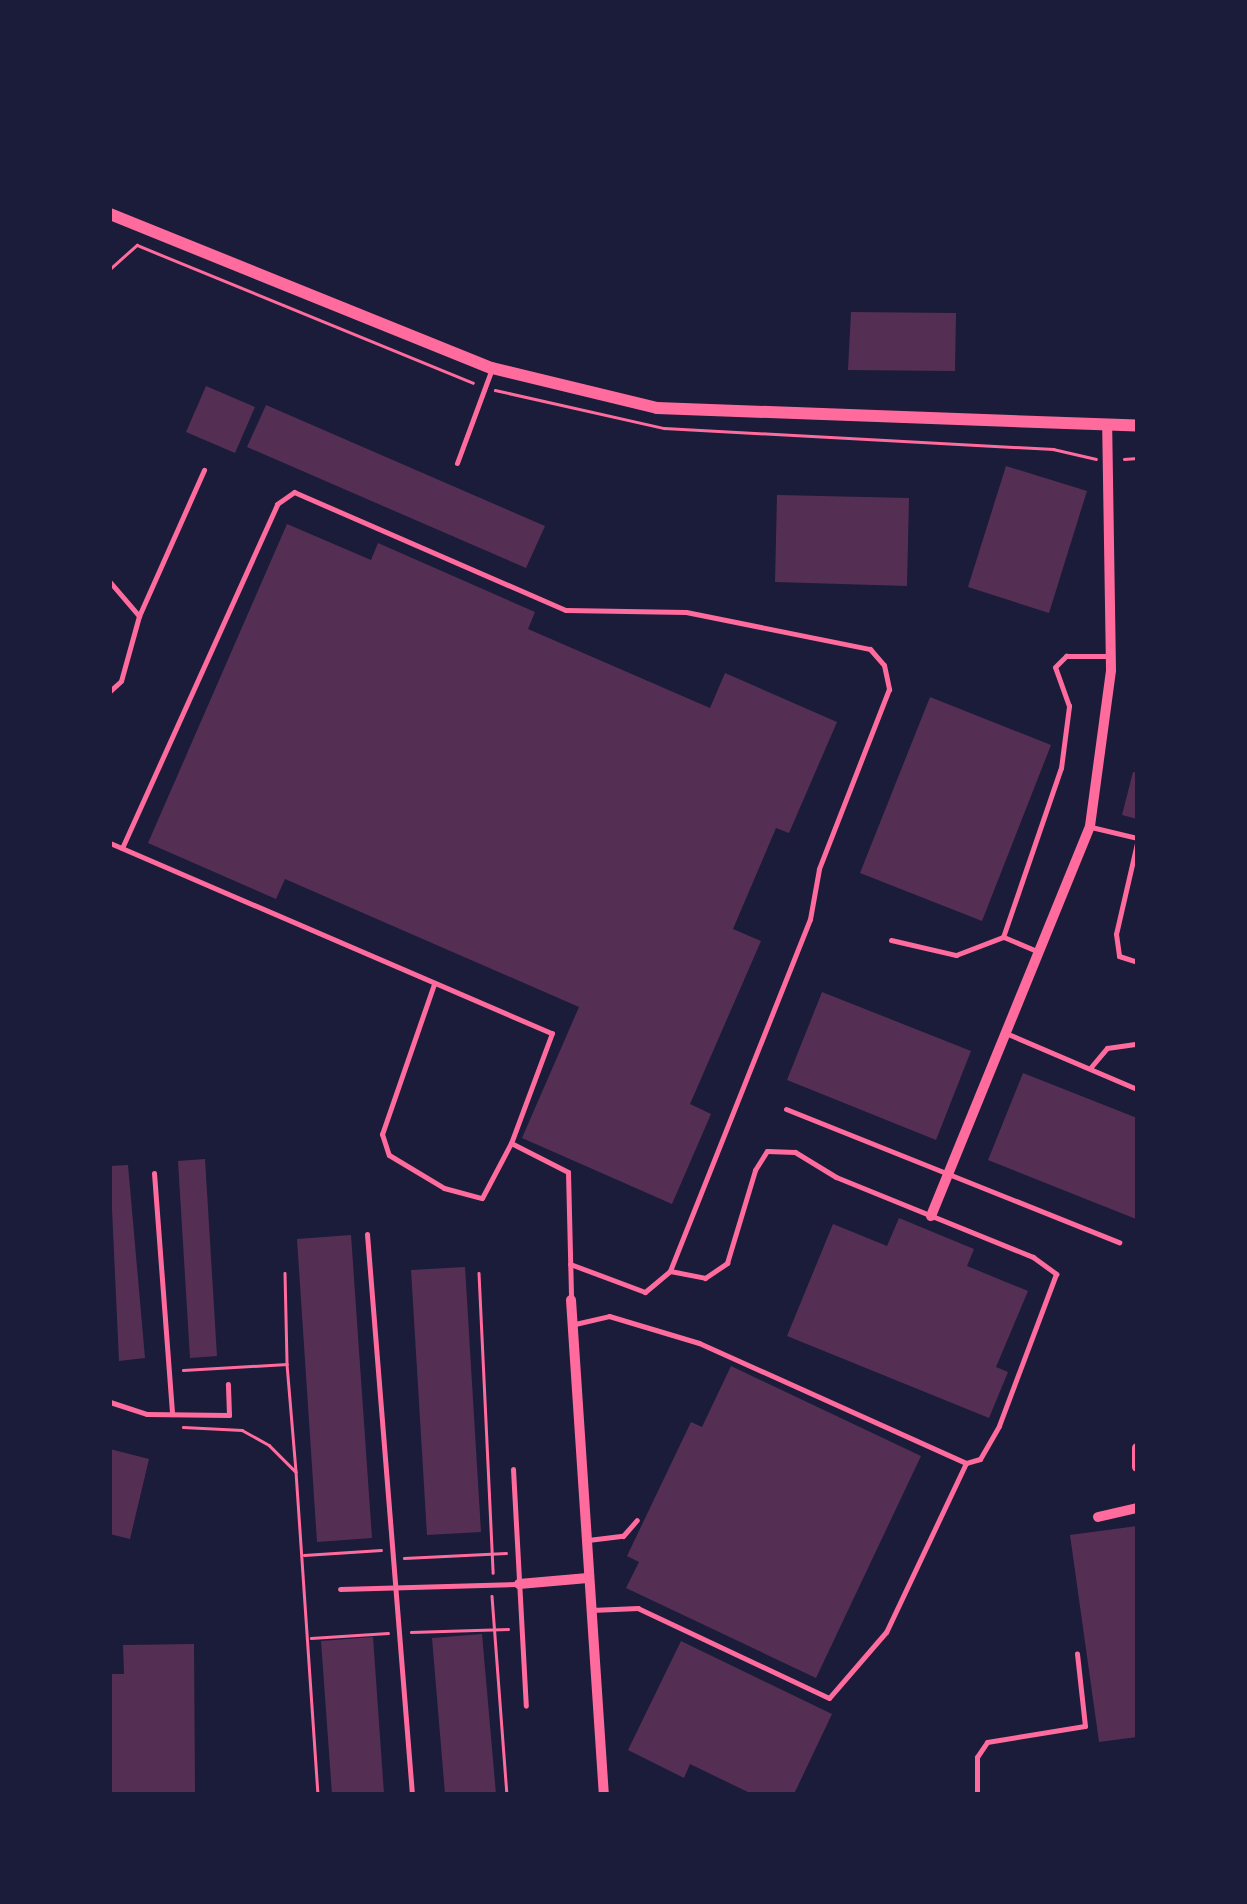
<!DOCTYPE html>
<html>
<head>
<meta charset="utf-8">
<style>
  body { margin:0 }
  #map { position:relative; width:1247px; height:1904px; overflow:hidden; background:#1b1b3a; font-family:"Times New Roman",serif }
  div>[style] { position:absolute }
  .building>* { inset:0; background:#542f53 }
  .path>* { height:2.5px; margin:-1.25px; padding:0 1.25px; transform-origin:1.25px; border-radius:1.25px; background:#ff6b9d }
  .service>* { height:5px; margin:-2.5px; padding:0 2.5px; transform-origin:2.5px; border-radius:2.5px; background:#ff6b9d }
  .minor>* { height:10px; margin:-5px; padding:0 5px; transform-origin:5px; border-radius:5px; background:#ff6b9d }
  .tertiary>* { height:12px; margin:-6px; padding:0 6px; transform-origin:6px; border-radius:6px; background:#ff6b9d }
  span { translate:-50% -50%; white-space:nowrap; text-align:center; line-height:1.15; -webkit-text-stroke:9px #1b1b3a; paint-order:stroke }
  .frame { position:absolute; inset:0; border:112px solid #1b1b3a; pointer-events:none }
</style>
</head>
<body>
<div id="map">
  <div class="building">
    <div style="clip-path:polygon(851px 312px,956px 313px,955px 371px,848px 370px)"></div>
    <div style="clip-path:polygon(206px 386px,255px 407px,235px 453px,186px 432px)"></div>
    <div style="clip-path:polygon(266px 405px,545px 526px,526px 568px,247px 447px)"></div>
    <div style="clip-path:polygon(1006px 466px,1087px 491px,1049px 613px,968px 587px)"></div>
    <div style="clip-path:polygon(777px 495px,909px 498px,907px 586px,775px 582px)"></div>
    <div style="clip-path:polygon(287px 524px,371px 560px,378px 543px,535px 612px,528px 629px,710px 708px,725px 673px,837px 722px,789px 833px,776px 828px,733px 929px,761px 941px,690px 1104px,711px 1114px,672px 1204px,522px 1138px,579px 1007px,285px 879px,276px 899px,148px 843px)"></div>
    <div style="clip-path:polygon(930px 697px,1051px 745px,982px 921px,860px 873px)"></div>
    <div style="clip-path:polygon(1133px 772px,1137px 773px,1137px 819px,1122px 815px)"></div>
    <div style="clip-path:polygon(822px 992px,971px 1051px,936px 1140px,787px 1080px)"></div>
    <div style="clip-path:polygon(1023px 1073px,1137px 1118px,1136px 1219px,988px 1160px)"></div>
    <div style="clip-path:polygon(205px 1159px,217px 1356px,190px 1358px,178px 1161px)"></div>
    <div style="clip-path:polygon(128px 1165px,145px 1358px,119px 1361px,110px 1166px)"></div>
    <div style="clip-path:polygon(899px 1218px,974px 1249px,967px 1266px,1028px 1291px,996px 1367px,1008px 1372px,989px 1418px,787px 1336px,833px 1224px,887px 1246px)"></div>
    <div style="clip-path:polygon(351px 1235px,372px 1538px,317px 1542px,297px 1239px)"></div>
    <div style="clip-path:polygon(465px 1267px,481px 1532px,427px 1535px,411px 1270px)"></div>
    <div style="clip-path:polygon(731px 1366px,921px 1456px,816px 1678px,626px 1588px,639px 1562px,627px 1556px,691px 1422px,702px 1427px)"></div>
    <div style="clip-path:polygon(110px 1449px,149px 1459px,130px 1539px,110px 1534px)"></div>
    <div style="clip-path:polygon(1137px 1526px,1137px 1737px,1099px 1742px,1070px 1535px)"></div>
    <div style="clip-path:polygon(482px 1634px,496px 1794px,445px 1794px,432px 1638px)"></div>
    <div style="clip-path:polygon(373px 1637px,384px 1794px,332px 1794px,321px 1641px)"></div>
    <div style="clip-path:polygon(681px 1641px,832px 1714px,794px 1794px,752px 1794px,690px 1764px,684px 1778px,628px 1750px)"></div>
    <div style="clip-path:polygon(194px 1644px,195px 1794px,110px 1794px,110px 1674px,124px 1674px,123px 1645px)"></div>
  </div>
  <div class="path">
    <div style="left:110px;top:269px;width:36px;rotate:-42deg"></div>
    <div style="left:137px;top:245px;width:363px;rotate:22.3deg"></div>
    <div style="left:495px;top:390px;width:173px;rotate:12.7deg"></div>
    <div style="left:664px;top:428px;width:390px;rotate:3.1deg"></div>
    <div style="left:1053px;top:449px;width:44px;rotate:13.1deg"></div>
    <div style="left:1124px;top:459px;width:13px;rotate:-4deg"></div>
    <div style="left:285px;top:1273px;width:89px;rotate:88.7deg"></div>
    <div style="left:479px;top:1273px;width:300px;rotate:87.3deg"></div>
    <div style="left:183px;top:1370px;width:104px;rotate:-3.3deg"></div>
    <div style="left:287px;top:1364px;width:107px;rotate:85.2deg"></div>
    <div style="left:183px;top:1427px;width:59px;rotate:2.9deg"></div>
    <div style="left:242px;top:1430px;width:31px;rotate:29deg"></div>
    <div style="left:269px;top:1445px;width:38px;rotate:45deg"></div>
    <div style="left:296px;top:1472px;width:323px;rotate:86.1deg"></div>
    <div style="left:304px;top:1555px;width:77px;rotate:-3.7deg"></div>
    <div style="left:404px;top:1558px;width:102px;rotate:-2.8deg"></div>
    <div style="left:492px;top:1596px;width:199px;rotate:85.7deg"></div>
    <div style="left:411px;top:1632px;width:97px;rotate:-1.8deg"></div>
    <div style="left:311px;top:1638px;width:77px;rotate:-3.7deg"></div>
  </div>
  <div class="service">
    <div style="left:457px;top:463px;width:98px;rotate:-69.7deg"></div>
    <div style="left:110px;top:582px;width:45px;rotate:49.5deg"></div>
    <div style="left:139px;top:616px;width:67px;rotate:105.5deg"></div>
    <div style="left:121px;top:681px;width:15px;rotate:138deg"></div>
    <div style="left:139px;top:616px;width:160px;rotate:-66deg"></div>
    <div style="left:1091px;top:827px;width:47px;rotate:13.4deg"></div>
    <div style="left:110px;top:843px;width:481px;rotate:23.3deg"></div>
    <div style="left:552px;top:1033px;width:117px;rotate:110.4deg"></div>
    <div style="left:511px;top:1143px;width:64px;rotate:27deg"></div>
    <div style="left:568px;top:1172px;width:125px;rotate:88.6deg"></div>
    <div style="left:1137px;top:843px;width:93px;rotate:103deg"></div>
    <div style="left:1116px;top:934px;width:22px;rotate:82deg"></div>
    <div style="left:1119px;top:956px;width:19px;rotate:18deg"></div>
    <div style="left:122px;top:848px;width:377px;rotate:-65.7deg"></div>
    <div style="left:277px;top:504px;width:21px;rotate:-35deg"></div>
    <div style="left:294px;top:492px;width:296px;rotate:23.5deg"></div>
    <div style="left:566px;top:610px;width:120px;rotate:1deg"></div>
    <div style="left:686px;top:612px;width:188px;rotate:11.4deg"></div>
    <div style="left:870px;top:649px;width:21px;rotate:49deg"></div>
    <div style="left:884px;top:665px;width:25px;rotate:78deg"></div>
    <div style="left:889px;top:689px;width:193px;rotate:111.3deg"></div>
    <div style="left:819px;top:869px;width:51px;rotate:100.2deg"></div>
    <div style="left:810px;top:919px;width:379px;rotate:111.7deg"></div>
    <div style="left:670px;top:1271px;width:33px;rotate:140deg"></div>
    <div style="left:645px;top:1292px;width:80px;rotate:-159.5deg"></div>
    <div style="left:891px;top:940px;width:67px;rotate:13deg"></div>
    <div style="left:956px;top:955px;width:50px;rotate:-21deg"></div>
    <div style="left:1039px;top:952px;width:39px;rotate:-157deg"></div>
    <div style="left:1003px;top:937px;width:179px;rotate:-71.1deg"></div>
    <div style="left:1061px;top:768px;width:63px;rotate:-82.6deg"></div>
    <div style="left:1069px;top:706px;width:41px;rotate:-109.7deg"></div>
    <div style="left:1055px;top:667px;width:16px;rotate:-45deg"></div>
    <div style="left:1066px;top:656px;width:44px"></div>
    <div style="left:434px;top:984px;width:159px;rotate:109.1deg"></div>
    <div style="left:382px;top:1134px;width:22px;rotate:72deg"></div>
    <div style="left:389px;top:1155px;width:64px;rotate:31deg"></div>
    <div style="left:444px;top:1188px;width:39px;rotate:15deg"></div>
    <div style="left:482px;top:1198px;width:62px;rotate:-62.2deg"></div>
    <div style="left:1008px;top:1034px;width:140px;rotate:23.1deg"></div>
    <div style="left:1091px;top:1067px;width:25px;rotate:-50deg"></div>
    <div style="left:1107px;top:1048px;width:30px;rotate:-8deg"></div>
    <div style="left:786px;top:1109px;width:359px;rotate:21.8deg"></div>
    <div style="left:154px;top:1173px;width:242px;rotate:85.7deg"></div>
    <div style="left:367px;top:1234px;width:562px;rotate:85.41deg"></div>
    <div style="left:670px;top:1271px;width:36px;rotate:11deg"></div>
    <div style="left:705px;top:1278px;width:27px;rotate:-34deg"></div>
    <div style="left:727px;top:1263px;width:97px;rotate:-73.2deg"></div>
    <div style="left:755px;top:1170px;width:22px;rotate:-58deg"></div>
    <div style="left:767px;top:1151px;width:28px;rotate:2deg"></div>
    <div style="left:795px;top:1152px;width:48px;rotate:31.4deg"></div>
    <div style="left:836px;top:1177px;width:213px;rotate:22.1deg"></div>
    <div style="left:1033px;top:1257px;width:29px;rotate:36deg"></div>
    <div style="left:1056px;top:1274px;width:162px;rotate:110.6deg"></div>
    <div style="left:999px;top:1426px;width:38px;rotate:120deg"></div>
    <div style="left:980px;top:1459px;width:15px;rotate:164deg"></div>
    <div style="left:575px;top:1324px;width:35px;rotate:-13deg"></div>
    <div style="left:609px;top:1316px;width:94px;rotate:16.7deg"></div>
    <div style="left:699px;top:1343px;width:293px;rotate:24.2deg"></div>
    <div style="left:966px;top:1463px;width:187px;rotate:115.3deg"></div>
    <div style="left:886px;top:1632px;width:87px;rotate:130.8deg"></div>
    <div style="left:829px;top:1698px;width:211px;rotate:-154.8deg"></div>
    <div style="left:638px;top:1608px;width:47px;rotate:177.6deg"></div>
    <div style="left:110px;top:1402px;width:39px;rotate:18deg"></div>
    <div style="left:147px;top:1414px;width:82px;rotate:0.7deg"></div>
    <div style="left:229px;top:1415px;width:31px;rotate:-92deg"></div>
    <div style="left:513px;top:1469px;width:237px;rotate:86.9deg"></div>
    <div style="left:588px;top:1540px;width:35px;rotate:-7deg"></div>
    <div style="left:623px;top:1536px;width:21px;rotate:-49deg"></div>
    <div style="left:340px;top:1589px;width:176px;rotate:-1.6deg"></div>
    <div style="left:977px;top:1794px;width:37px;rotate:-90deg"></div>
    <div style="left:977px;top:1757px;width:18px;rotate:-56deg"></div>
    <div style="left:987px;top:1742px;width:99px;rotate:-9.3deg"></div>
    <div style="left:1085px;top:1726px;width:73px;rotate:-96.3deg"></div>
  </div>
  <div class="minor">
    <div style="left:931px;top:1216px;width:421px;rotate:-67.8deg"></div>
    <div style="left:1090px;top:826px;width:157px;rotate:-82.3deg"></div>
    <div style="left:1111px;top:670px;width:244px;rotate:-90.9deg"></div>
    <div style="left:571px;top:1300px;width:495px;rotate:86.2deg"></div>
    <div style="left:1137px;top:1448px;width:19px;rotate:90deg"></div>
    <div style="left:1098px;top:1517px;width:40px;rotate:-13deg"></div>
    <div style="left:519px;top:1584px;width:69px;rotate:-5deg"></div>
  </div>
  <div class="tertiary">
    <div style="left:110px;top:214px;width:412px;rotate:22deg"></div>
    <div style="left:492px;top:368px;width:170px;rotate:13.6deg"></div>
    <div style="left:657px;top:408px;width:480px;rotate:2.1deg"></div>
  </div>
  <div class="frame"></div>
</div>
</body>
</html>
